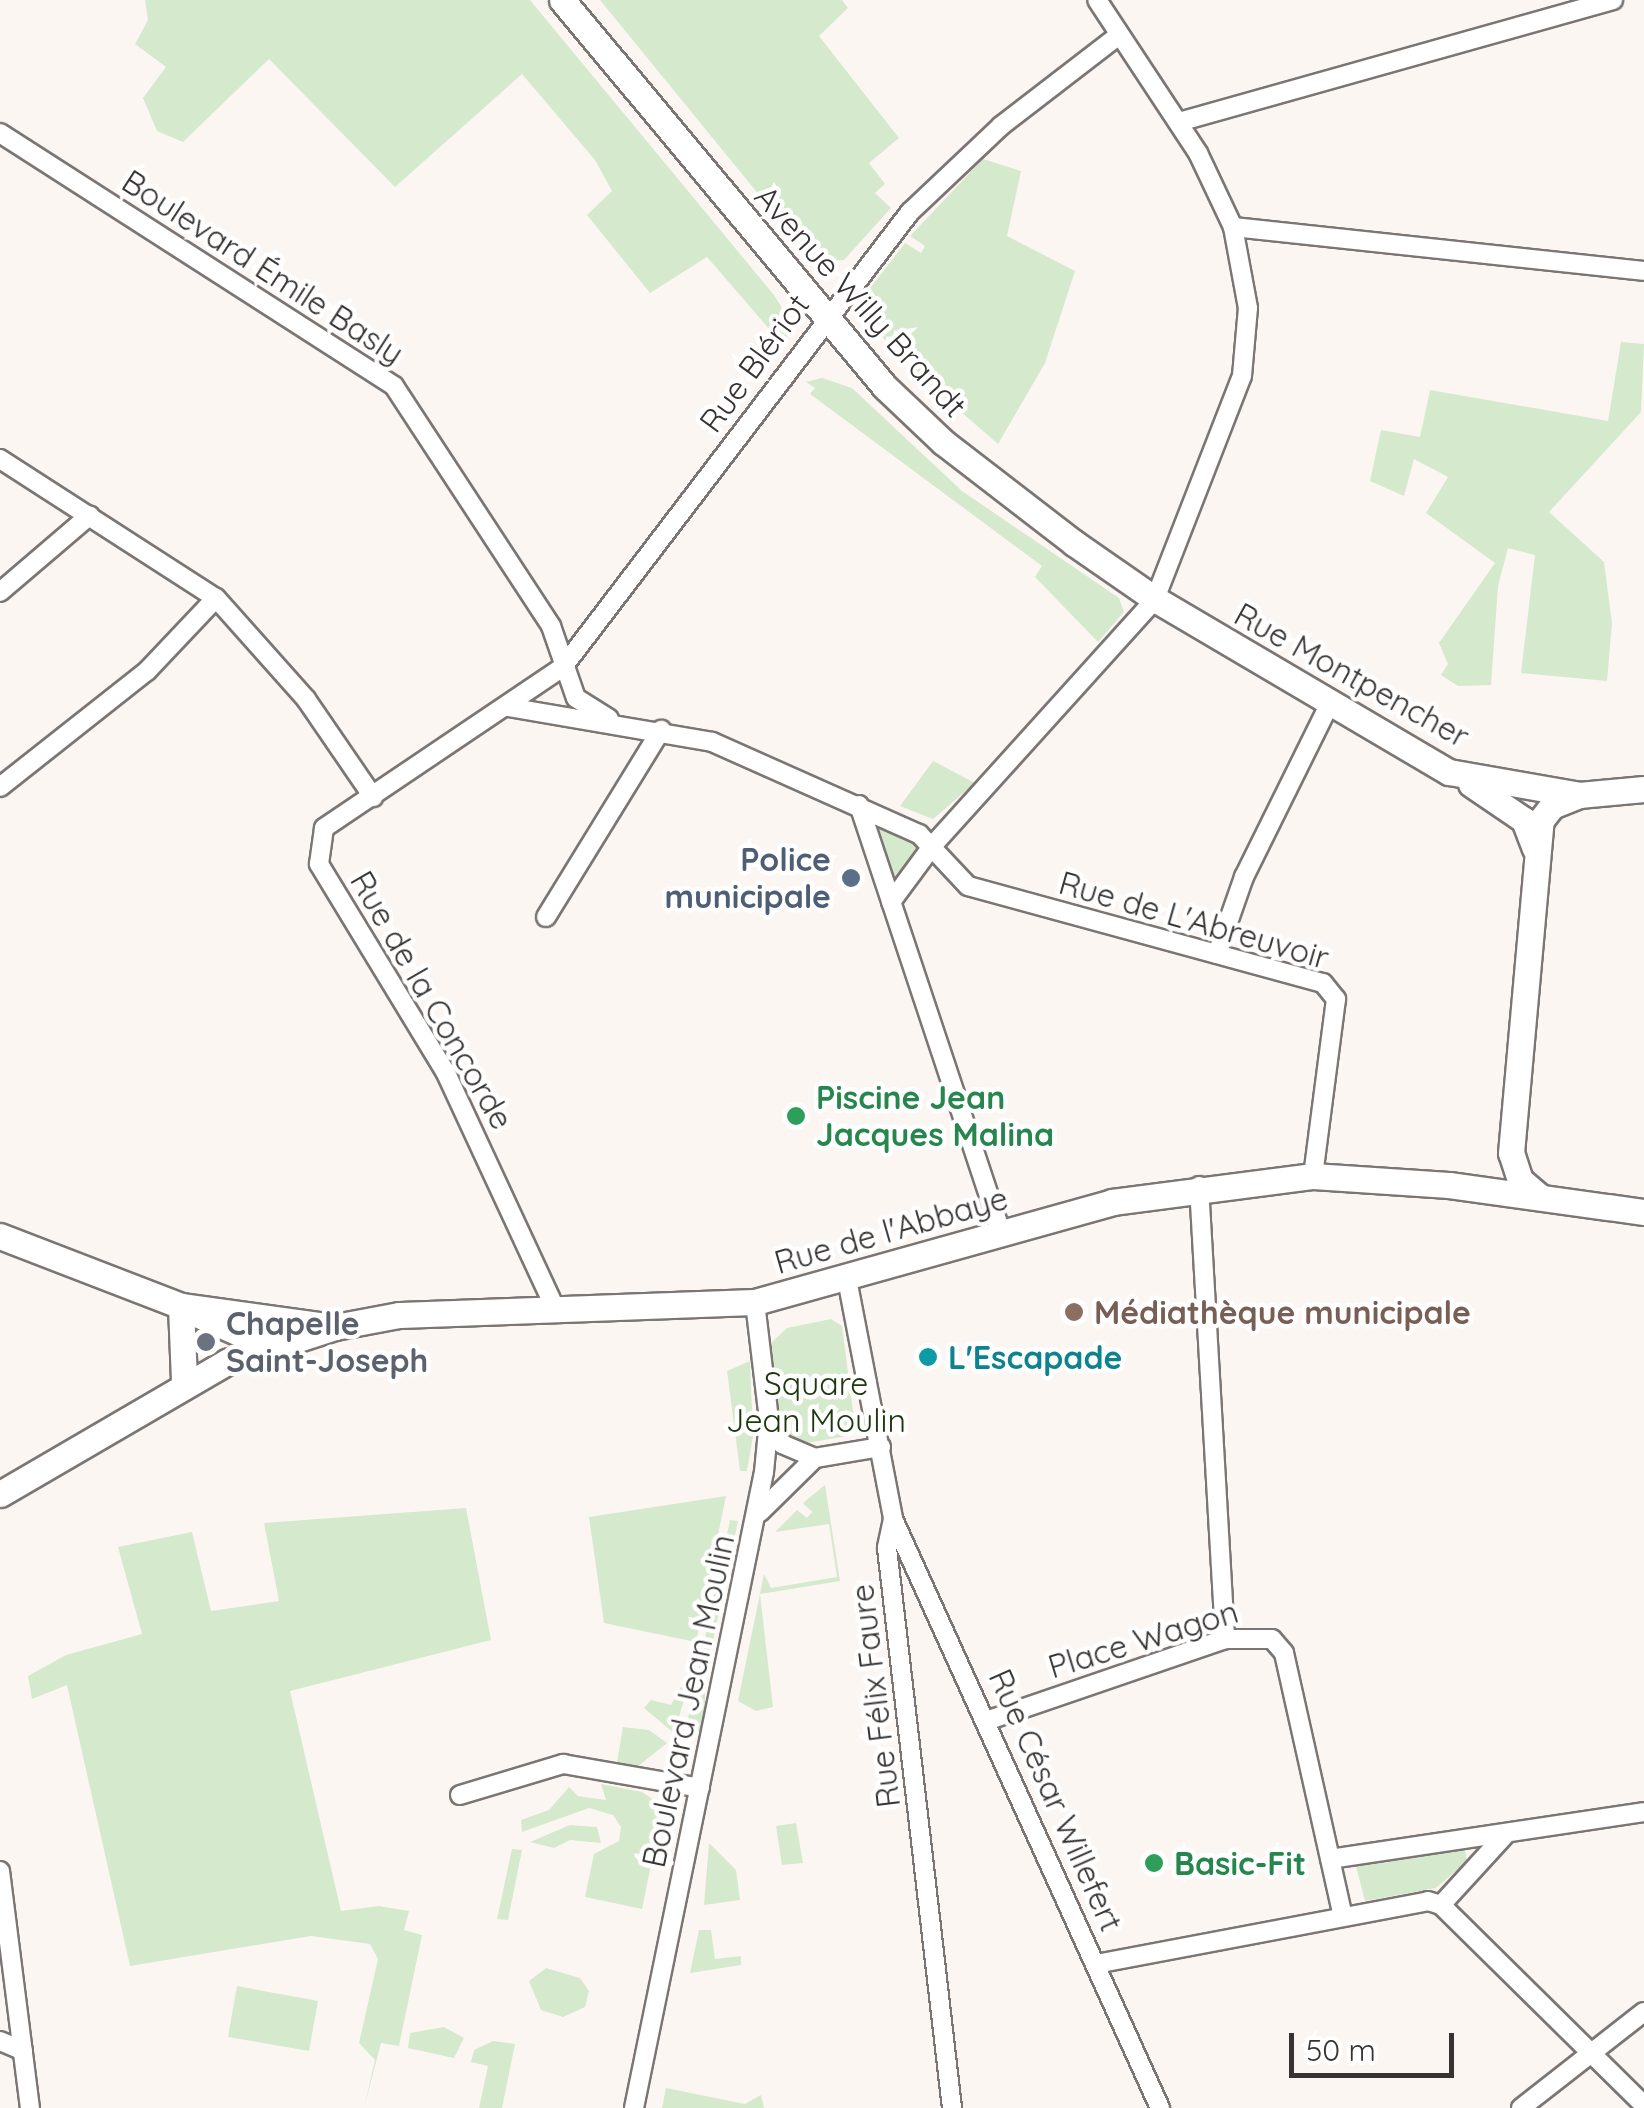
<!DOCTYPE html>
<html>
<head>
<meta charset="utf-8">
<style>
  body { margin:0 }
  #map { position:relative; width:1644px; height:2108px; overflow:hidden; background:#fcf6f3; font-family:Quicksand,sans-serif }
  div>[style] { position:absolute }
  .green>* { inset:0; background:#d5e9cd }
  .roads { filter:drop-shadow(2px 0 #7b7673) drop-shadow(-2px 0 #7b7673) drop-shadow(0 2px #7b7673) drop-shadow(0 -2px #7b7673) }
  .street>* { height:18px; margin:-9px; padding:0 9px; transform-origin:9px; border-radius:9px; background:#fff }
  .secondary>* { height:25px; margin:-12.5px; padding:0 12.5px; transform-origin:12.5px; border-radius:12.5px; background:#fff }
  .dots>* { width:28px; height:28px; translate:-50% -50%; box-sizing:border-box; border:5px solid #fff; border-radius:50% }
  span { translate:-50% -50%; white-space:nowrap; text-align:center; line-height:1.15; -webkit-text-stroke:9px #fff; paint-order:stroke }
  .street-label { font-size:32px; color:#363332 }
  .service-label { font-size:32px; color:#4e5e75; font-weight:700 }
  .right { translate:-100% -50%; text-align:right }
  .leisure-label { font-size:32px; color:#27864d; font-weight:700 }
  .left { translate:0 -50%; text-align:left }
  .education-label { font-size:32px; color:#785e54; font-weight:700 }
  .worship-label { font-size:32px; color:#5b616d; font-weight:700 }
  .culture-label { font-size:32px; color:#0d838f; font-weight:700 }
  .park-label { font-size:32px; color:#1c370e }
  .scale { position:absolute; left:1289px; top:2033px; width:165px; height:45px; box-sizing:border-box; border:5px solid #363332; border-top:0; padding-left:12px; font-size:30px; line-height:35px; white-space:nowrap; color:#363332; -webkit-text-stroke:8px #fff; paint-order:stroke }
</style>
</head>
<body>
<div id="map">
  <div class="green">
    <div style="clip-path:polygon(145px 0,530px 0,774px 295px,788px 318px,787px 339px,783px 345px,707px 257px,650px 293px,587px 215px,612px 191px,595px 160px,522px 74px,395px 187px,269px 59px,183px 142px,157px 131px,143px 98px,166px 67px,135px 44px,148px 20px)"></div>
    <div style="clip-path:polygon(600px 0,842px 0,848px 8px,819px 36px,899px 138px,869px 163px,885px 184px,875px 193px,891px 208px,844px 260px,813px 261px)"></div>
    <div style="clip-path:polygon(983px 159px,1021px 171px,1007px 236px,1075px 271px,1045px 363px,998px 444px,908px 366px,872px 325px,868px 310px,871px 287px,905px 243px,921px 253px,925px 246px,910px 236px)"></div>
    <div style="clip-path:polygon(1621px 342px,1644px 344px,1641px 412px,1549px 512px,1604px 562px,1612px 623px,1607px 681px,1521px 673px,1535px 555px,1508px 548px,1498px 586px,1491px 685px,1458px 686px,1441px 675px,1448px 664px,1439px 643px,1495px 563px,1426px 513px,1448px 477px,1414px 459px,1404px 496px,1370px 481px,1381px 430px,1420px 437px,1430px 390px,1608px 421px)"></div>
    <div style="clip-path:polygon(822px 378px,852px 388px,962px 491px,1119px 598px,1124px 612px,1098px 642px,1035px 577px,1042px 566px,810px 394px,815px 388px,806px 382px)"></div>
    <div style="clip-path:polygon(933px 761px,975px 783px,933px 819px,900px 806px)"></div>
    <div style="clip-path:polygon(874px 822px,924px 847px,897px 879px,891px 879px)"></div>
    <div style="clip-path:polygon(831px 1319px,842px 1326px,855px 1427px,847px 1436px,801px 1444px,780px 1426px,771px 1343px,787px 1328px)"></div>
    <div style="clip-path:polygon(750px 1361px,753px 1436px,747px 1471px,740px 1471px,727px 1371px)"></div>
    <div style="clip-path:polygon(825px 1485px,840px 1581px,760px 1594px,773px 1707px,756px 1711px,738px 1701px,764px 1574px,771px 1588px,837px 1577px,829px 1524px,775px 1532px,797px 1510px,807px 1518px,812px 1512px,803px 1503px)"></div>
    <div style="clip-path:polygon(726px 1496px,696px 1642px,604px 1623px,589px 1517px)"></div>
    <div style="clip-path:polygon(466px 1508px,491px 1640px,290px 1691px,341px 1911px,379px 1906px,409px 1911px,404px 1930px,422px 1935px,399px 2046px,381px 2043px,364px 2108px,375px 2060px,359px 2043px,378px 1959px,370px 1944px,311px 1936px,130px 1966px,67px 1685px,32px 1699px,28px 1676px,66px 1655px,142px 1634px,118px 1547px,192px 1532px,211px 1611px,279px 1601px,264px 1523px)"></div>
    <div style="clip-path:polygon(730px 1520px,738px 1521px,705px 1679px,705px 1732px,686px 1728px)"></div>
    <div style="clip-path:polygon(681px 1687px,688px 1687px,674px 1733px,644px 1708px,651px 1700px,671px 1705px)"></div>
    <div style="clip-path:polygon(623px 1727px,649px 1730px,667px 1743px,637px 1767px,617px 1762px)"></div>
    <div style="clip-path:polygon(601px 1784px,642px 1792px,663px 1806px,642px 1909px,585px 1897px,594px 1854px,619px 1841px,621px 1827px,613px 1815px,589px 1808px,522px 1832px,521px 1820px,549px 1810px,569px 1787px,578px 1796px,606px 1800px)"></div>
    <div style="clip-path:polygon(796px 1823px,803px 1863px,782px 1865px,776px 1826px)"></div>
    <div style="clip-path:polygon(570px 1825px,597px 1827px,601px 1843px,570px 1840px,554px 1848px,530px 1842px)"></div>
    <div style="clip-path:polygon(709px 1843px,736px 1870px,740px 1900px,704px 1905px)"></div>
    <div style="clip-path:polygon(512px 1849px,522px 1850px,508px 1920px,497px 1919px)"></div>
    <div style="clip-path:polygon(1465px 1850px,1467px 1861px,1436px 1888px,1365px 1901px,1356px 1866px)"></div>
    <div style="clip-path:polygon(699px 1930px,711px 1930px,715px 1959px,741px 1956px,741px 1965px,690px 1973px)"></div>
    <div style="clip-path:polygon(546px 1968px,580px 1978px,589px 1991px,585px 2007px,563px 2017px,541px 2010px,529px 1981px)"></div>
    <div style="clip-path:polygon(237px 1986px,318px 2001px,309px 2051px,228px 2037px)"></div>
    <div style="clip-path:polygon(444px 2027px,464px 2038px,454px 2058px,408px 2048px,410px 2033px)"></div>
    <div style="clip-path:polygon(493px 2041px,515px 2044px,502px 2108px,479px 2108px,488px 2066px,471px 2062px,474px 2050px)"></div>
    <div style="clip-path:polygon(666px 2088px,745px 2104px,761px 2095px,764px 2108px,662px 2108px)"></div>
  </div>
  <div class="roads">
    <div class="street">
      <div style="left:1179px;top:122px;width:451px;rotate:-15.7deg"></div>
      <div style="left:0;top:133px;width:468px;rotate:32.7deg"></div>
      <div style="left:394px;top:386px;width:287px;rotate:56.8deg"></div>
      <div style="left:551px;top:626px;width:76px;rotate:70.9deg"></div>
      <div style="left:576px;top:698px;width:39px;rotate:32deg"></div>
      <div style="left:1233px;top:227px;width:413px;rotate:6.1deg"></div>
      <div style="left:0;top:459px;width:257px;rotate:32.8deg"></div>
      <div style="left:216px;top:598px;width:135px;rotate:48.3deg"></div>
      <div style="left:306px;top:699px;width:119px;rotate:55.6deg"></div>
      <div style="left:0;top:592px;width:118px;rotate:-40.5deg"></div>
      <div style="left:508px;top:707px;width:207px;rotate:9.7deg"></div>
      <div style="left:712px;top:742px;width:227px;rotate:24deg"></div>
      <div style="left:919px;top:834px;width:71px;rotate:46.7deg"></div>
      <div style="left:968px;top:886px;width:368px;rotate:15.3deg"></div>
      <div style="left:1323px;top:983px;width:21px;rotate:51deg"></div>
      <div style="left:1336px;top:999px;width:178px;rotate:97.4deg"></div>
      <div style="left:0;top:787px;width:187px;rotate:-38.3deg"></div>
      <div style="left:147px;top:671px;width:100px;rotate:-46.6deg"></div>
      <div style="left:859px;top:805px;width:449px;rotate:71.6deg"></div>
      <div style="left:891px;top:902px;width:71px;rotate:-53.6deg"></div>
      <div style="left:933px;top:845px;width:331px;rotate:-47.9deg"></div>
      <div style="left:1155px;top:599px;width:239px;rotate:-68.7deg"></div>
      <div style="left:1242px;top:376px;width:68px;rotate:-85deg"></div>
      <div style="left:1248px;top:308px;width:82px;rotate:-100.5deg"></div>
      <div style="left:1233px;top:227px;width:82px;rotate:-115.3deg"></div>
      <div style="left:1198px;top:153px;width:183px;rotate:-123.4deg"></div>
      <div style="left:546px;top:917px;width:220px;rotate:-58.4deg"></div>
      <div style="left:1217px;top:954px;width:82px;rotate:-70.7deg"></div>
      <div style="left:1244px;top:877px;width:194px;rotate:-63.7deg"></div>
      <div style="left:1199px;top:1186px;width:454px;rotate:86.7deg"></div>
      <div style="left:847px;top:1279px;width:244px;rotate:79.1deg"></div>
      <div style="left:893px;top:1519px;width:30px;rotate:102deg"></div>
      <div style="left:887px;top:1548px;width:564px;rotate:83.38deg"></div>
      <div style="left:555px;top:1308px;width:259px;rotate:-114.9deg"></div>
      <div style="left:446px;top:1073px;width:245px;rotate:-121.3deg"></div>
      <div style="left:319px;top:864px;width:36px;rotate:-82deg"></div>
      <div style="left:324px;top:828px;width:288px;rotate:-34deg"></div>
      <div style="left:563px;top:667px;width:572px;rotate:-52.67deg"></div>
      <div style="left:910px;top:212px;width:125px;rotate:-43.4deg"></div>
      <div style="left:1001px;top:126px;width:148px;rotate:-37.6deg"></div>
      <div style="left:770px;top:1421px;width:26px;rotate:62deg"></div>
      <div style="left:782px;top:1444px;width:36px;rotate:23deg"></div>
      <div style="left:815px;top:1458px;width:67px;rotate:-9.5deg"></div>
      <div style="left:760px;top:1512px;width:77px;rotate:-44.5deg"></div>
      <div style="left:893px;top:1519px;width:647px;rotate:65.61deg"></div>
      <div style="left:989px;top:1720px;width:250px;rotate:-18.9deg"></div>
      <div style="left:1225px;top:1639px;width:47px"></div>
      <div style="left:1272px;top:1639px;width:18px;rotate:49deg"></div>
      <div style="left:1284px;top:1653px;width:266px;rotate:77.4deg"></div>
      <div style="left:460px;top:1795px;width:108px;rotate:-16.8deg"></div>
      <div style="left:563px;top:1764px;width:139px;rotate:9.9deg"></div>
      <div style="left:1330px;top:1859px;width:317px;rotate:-8.5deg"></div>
      <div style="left:0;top:1871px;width:239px;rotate:82.8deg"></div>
      <div style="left:1441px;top:1905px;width:95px;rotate:-47.6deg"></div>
      <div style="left:1096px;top:1964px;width:338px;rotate:-10.7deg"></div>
      <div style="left:1428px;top:1901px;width:14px;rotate:17deg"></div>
      <div style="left:1441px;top:1905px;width:285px;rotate:44.6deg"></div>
      <div style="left:0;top:2041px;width:25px;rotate:23deg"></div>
      <div style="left:634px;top:2108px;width:649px;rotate:-78.45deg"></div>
      <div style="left:764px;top:1472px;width:52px;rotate:-84.5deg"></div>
      <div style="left:769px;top:1420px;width:119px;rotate:-96.8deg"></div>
      <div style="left:1521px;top:2108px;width:156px;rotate:-38deg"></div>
    </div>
    <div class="secondary">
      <div style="left:562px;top:0;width:504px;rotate:50.15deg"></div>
      <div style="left:885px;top:387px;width:80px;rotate:43.5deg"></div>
      <div style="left:943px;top:442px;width:165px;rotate:37.6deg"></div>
      <div style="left:1074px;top:543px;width:98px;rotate:34.7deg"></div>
      <div style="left:1155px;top:599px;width:341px;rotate:30.5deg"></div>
      <div style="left:1449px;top:772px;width:132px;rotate:10deg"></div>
      <div style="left:1579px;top:795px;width:65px;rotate:-5.3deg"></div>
      <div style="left:1471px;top:784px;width:64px;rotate:34.2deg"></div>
      <div style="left:1524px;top:820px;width:30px;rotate:69deg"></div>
      <div style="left:1539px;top:1196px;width:25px;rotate:-140deg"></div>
      <div style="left:1520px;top:1180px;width:28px;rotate:-108deg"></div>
      <div style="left:1511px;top:1153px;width:334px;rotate:-84.9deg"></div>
      <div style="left:1541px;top:820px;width:18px;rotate:-52deg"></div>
      <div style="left:1552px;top:806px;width:29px;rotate:-22deg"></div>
      <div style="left:0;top:1236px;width:194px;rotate:21.1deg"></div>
      <div style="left:181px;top:1306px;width:155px;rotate:7.8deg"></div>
      <div style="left:181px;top:1306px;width:76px;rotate:87.7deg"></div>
      <div style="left:190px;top:1311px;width:88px;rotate:24.2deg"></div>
      <div style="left:0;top:1494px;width:263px;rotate:-30.2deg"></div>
      <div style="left:227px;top:1362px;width:114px;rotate:-18deg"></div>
      <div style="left:335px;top:1327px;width:65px;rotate:-10.6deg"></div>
      <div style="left:399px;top:1315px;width:356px;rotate:-2.1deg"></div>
      <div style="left:755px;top:1302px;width:371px;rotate:-15.6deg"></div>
      <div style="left:1112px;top:1202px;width:203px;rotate:-7.4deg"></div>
      <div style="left:1313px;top:1176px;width:136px;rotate:3.8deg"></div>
      <div style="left:1449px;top:1185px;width:197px;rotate:7.9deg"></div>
    </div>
  </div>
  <div class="dots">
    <div style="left:851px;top:878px;background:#5c6f8a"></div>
    <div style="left:796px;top:1116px;background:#2e9e5b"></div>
    <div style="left:1074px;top:1312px;background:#8d6e63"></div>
    <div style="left:206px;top:1342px;background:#6b7280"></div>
    <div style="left:928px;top:1357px;background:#0f9aa8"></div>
    <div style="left:1154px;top:1863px;background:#2e9e5b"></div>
  </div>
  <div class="street-label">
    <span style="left:263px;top:267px;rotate:33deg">Boulevard Émile Basly</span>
    <span style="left:861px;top:301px;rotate:48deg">Avenue Willy Brandt</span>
    <span style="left:754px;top:363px;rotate:-54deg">Rue Blériot</span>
    <span style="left:1352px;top:675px;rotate:29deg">Rue Montpencher</span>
    <span style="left:1194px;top:920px;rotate:16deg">Rue de L'Abreuvoir</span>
    <span style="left:432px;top:1000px;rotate:60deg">Rue de la Concorde</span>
    <span style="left:891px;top:1230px;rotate:-16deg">Rue de l'Abbaye</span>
    <span style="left:1143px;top:1639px;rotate:-17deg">Place Wagon</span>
    <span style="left:875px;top:1696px;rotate:-97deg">Rue Félix Faure</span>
    <span style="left:688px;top:1701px;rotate:-78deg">Boulevard Jean Moulin</span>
    <span style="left:1056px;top:1800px;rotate:66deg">Rue César Willefert</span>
  </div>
  <div class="service-label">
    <span class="right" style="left:831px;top:878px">Police<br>municipale</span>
  </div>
  <div class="leisure-label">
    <span class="left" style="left:816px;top:1116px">Piscine Jean<br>Jacques Malina</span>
    <span class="left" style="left:1174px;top:1863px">Basic-Fit</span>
  </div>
  <div class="education-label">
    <span class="left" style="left:1094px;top:1312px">Médiathèque municipale</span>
  </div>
  <div class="worship-label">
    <span class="left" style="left:226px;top:1342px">Chapelle<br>Saint-Joseph</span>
  </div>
  <div class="culture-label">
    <span class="left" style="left:948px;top:1357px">L'Escapade</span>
  </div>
  <div class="park-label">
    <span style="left:816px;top:1402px">Square<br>Jean Moulin</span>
  </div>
  <div class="scale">50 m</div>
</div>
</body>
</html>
